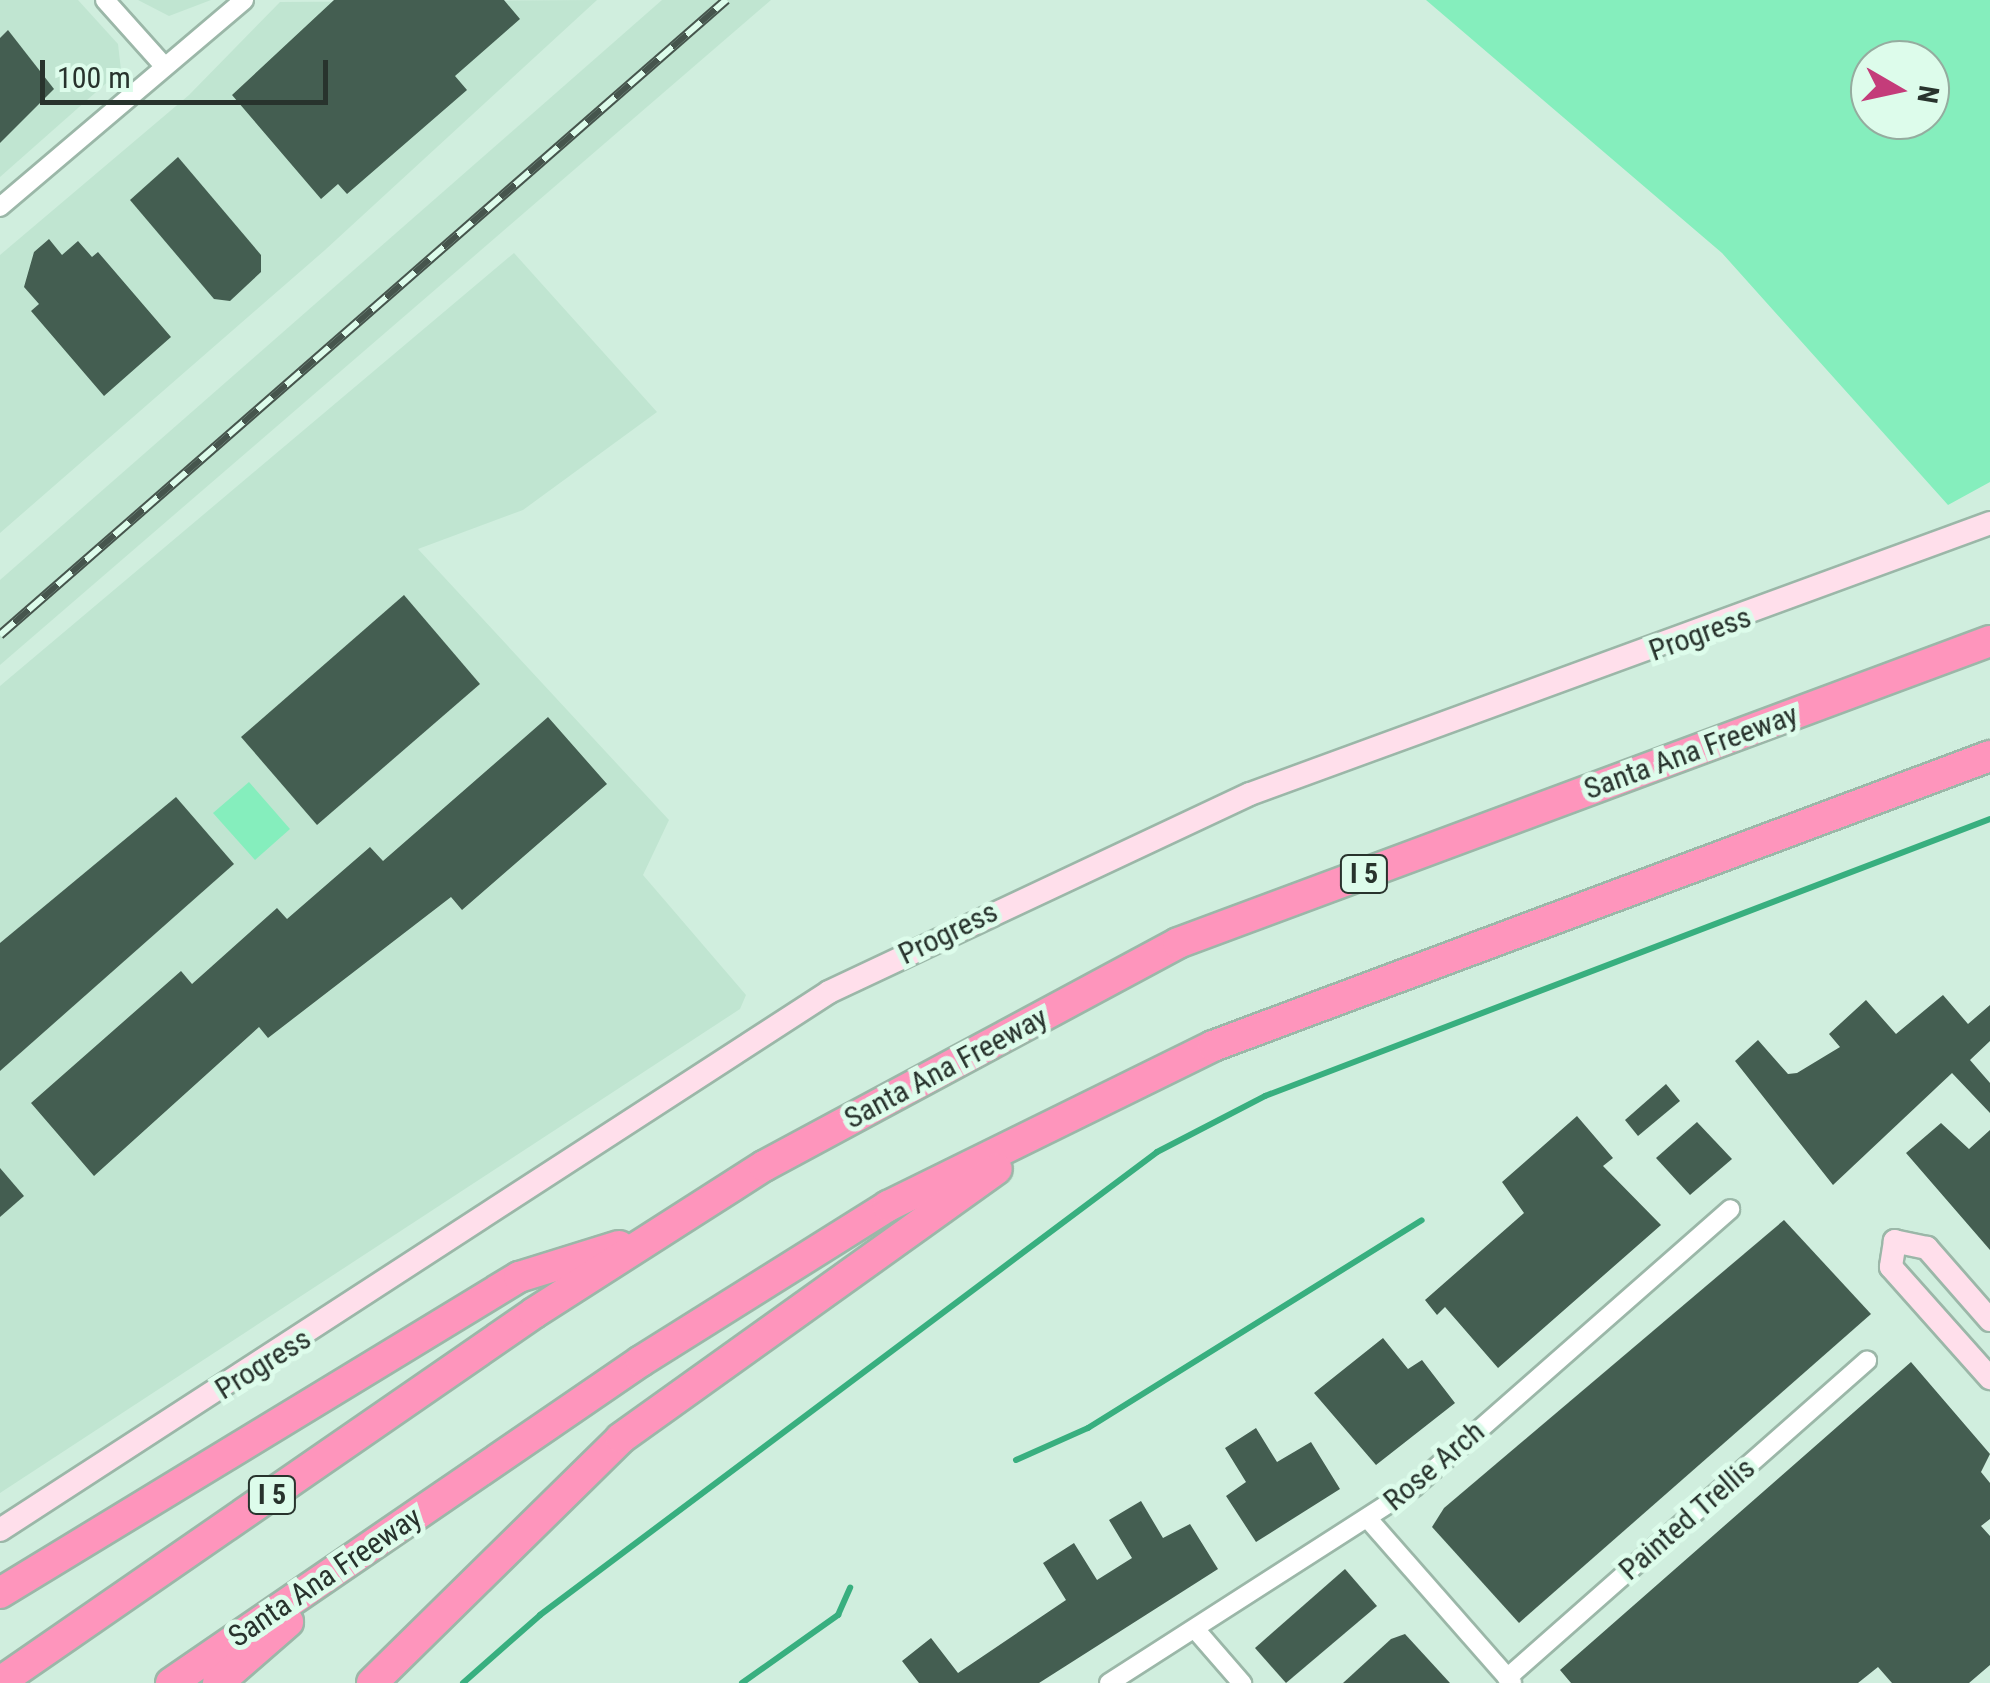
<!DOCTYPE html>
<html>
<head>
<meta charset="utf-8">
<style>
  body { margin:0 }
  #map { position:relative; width:1990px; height:1683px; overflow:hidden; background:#d0eede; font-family:"Roboto Condensed",sans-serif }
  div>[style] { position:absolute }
  .built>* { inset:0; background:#c0e5d1 }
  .green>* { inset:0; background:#85eebd }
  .stream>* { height:6px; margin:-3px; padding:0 3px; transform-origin:3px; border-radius:3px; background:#38af7f }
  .building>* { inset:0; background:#445e51 }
  .roads { filter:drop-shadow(2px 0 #9bb7a8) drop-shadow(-2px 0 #9bb7a8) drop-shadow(0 2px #9bb7a8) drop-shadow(0 -2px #9bb7a8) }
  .street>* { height:18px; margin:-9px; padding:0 9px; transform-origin:9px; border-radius:9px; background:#fff }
  .secondary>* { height:22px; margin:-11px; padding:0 11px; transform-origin:11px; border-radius:11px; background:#ffdfeb }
  .highway>* { height:30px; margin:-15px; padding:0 15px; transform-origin:15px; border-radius:15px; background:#fe95bc }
  .rail>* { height:10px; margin-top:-5px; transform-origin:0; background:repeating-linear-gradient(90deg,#ddfceb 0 19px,#46554d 0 38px); box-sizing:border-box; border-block:2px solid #46554d }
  span { translate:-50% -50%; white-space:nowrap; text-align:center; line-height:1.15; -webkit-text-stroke:10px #ddfceb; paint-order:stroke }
  .shield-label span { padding:2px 8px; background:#ddfceb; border:2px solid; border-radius:8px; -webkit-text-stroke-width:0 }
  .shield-label { font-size:28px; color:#28332d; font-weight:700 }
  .street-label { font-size:30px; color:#28332d }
  .north { position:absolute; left:1850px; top:40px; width:100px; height:100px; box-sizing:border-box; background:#ddfceb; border:2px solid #95ac9f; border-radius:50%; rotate:99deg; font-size:28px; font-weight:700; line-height:40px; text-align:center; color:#28332d }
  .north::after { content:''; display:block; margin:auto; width:35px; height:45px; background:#c43c7a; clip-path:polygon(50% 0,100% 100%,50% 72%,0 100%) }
  .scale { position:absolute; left:40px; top:60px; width:288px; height:45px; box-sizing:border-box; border:5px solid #28332d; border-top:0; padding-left:12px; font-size:30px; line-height:35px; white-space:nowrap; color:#28332d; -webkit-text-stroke:8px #ddfceb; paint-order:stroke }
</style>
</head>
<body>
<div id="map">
  <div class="built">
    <div style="clip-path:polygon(0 0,78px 0,118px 44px,121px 70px,0 177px)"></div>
    <div style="clip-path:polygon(138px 0,211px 0,169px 16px)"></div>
    <div style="clip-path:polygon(597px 0,325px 250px,0 533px,0 255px,189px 95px,280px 2px)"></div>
    <div style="clip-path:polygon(662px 0,771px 0,0 665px,0 580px)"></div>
    <div style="clip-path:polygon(514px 253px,657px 412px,523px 510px,418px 549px,669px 820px,643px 875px,746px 995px,740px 1009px,0 1493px,0 686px)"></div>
  </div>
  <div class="green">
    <div style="clip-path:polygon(evenodd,1426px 0,1990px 0,1990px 482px,1948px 505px,1722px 253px,1426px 0,1870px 60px,1930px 60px,1930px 120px,1870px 120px,1870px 60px)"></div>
    <div style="clip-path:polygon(249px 782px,290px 829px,255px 860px,213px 813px)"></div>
  </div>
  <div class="stream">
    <div style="left:1016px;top:1460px;width:79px;rotate:-24deg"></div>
    <div style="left:1088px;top:1428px;width:393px;rotate:-31.9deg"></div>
    <div style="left:463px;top:1683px;width:103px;rotate:-41.4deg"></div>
    <div style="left:540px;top:1615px;width:771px;rotate:-36.88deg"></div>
    <div style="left:1157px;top:1152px;width:122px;rotate:-27.4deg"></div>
    <div style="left:1265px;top:1096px;width:776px;rotate:-20.91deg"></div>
    <div style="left:742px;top:1683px;width:118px;rotate:-35.3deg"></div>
    <div style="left:838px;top:1615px;width:30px;rotate:-66deg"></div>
  </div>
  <div class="building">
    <div style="clip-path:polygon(334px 0,504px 0,520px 19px,455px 76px,467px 90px,347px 194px,338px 184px,321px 199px,232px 95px)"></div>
    <div style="clip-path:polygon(8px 30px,54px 89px,0 143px,0 38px)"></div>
    <div style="clip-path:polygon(178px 157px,261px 255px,261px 272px,230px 301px,214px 299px,130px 200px)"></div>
    <div style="clip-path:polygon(49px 239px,62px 255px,78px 241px,92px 257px,98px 252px,171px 337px,104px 396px,31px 311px,39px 304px,24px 287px,34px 252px)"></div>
    <div style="clip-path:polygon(404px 595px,480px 684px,317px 825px,241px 737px)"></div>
    <div style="clip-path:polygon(548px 717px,607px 784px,462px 910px,451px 897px,268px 1038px,259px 1027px,94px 1176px,31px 1103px,181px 971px,192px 984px,277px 908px,287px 919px,370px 847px,383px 861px)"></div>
    <div style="clip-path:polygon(176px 797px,234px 864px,0 1071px,0 943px)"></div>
    <div style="clip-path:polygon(1943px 995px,1968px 1024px,1990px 1005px,1990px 1041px,1970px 1060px,1990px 1083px,1990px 1113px,1952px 1073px,1833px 1185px,1735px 1061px,1758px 1040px,1788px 1074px,1797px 1073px,1840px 1047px,1829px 1034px,1866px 1000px,1896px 1034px)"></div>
    <div style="clip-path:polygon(1666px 1084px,1680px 1101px,1638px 1136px,1625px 1120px)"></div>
    <div style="clip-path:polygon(1577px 1116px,1613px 1158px,1603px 1166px,1661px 1225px,1498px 1368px,1445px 1307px,1437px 1315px,1425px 1300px,1524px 1213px,1502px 1182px)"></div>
    <div style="clip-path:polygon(1697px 1122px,1732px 1159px,1690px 1195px,1656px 1158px)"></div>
    <div style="clip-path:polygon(1941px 1123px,1969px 1149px,1990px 1130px,1990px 1250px,1906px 1153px)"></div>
    <div style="clip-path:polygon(0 1168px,24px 1196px,0 1217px)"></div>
    <div style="clip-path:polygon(1784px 1220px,1871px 1314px,1519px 1623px,1432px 1527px,1444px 1508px)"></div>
    <div style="clip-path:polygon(1383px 1338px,1408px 1369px,1422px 1360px,1455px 1403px,1376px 1465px,1314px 1393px)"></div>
    <div style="clip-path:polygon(1911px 1362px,1990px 1454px,1981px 1472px,1990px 1483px,1990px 1519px,1981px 1526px,1990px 1536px,1990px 1665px,1969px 1683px,1892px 1683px,1878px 1667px,1858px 1683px,1571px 1683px,1560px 1670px)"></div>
    <div style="clip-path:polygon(1256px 1428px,1277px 1462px,1311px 1442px,1340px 1489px,1256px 1542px,1226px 1496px,1246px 1482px,1225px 1448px)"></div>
    <div style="clip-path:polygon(1141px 1501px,1163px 1538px,1190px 1524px,1218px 1569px,1039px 1683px,919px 1683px,902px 1661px,931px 1638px,958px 1673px,1066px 1600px,1043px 1563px,1074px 1543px,1097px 1580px,1132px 1558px,1109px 1520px)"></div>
    <div style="clip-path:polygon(1345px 1569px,1377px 1606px,1286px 1683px,1255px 1648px)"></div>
    <div style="clip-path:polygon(1405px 1634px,1450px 1683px,1343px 1683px,1391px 1639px)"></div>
  </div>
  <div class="roads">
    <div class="street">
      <div style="left:105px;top:0;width:89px;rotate:48.2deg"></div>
      <div style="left:0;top:207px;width:320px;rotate:-40.3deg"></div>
      <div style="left:1369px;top:1520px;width:217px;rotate:48.7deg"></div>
      <div style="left:1195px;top:1629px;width:72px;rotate:49deg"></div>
      <div style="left:1507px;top:1678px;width:480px;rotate:-41.4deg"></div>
      <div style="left:1109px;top:1683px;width:363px;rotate:-32.7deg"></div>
      <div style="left:1414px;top:1487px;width:421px;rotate:-41.3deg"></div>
    </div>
    <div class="secondary">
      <div style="left:1990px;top:1320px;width:96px;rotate:-131.2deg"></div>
      <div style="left:1927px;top:1248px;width:33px;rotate:-168deg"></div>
      <div style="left:1895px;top:1241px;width:26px;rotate:99deg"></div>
      <div style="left:1891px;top:1267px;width:149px;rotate:48.3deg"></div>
      <div style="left:0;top:1530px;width:988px;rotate:-32.98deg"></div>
      <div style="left:829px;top:992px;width:465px;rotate:-25.2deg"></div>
      <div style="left:1250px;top:794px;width:788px;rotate:-20.11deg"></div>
    </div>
    <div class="highway">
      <div style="left:0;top:1593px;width:608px;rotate:-31.34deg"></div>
      <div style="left:519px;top:1277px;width:105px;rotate:-17.2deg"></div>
      <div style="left:0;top:1682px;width:649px;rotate:-34.64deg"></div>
      <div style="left:534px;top:1313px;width:273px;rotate:-32.6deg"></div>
      <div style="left:764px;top:1166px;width:470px;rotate:-28.3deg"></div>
      <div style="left:1178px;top:943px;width:866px;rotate:-20.4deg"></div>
      <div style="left:171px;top:1683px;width:570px;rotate:-34.42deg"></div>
      <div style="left:641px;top:1361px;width:292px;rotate:-32.1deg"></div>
      <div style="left:888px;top:1206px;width:362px;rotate:-26.2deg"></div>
      <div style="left:1213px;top:1046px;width:829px;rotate:-20.47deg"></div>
      <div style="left:218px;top:1683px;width:93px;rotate:-41.1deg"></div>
      <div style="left:372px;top:1683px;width:349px;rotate:-44.5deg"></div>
      <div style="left:621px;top:1438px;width:462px;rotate:-35.6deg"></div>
    </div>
  </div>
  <div class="rail">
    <div style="left:0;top:635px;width:965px;rotate:-41.17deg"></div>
  </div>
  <div class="shield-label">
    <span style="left:1364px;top:874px">I 5</span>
    <span style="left:272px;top:1495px">I 5</span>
  </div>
  <div class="street-label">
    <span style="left:1700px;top:634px;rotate:-20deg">Progress</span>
    <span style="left:1691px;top:752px;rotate:-20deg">Santa Ana Freeway</span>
    <span style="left:948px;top:933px;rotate:-26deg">Progress</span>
    <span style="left:946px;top:1068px;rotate:-28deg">Santa Ana Freeway</span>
    <span style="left:263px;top:1364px;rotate:-32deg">Progress</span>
    <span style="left:1434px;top:1466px;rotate:-40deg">Rose Arch</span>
    <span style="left:1687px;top:1519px;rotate:-41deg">Painted Trellis</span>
    <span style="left:325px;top:1577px;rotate:-34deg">Santa Ana Freeway</span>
  </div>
  <div class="north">N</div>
  <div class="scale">100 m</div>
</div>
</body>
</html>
